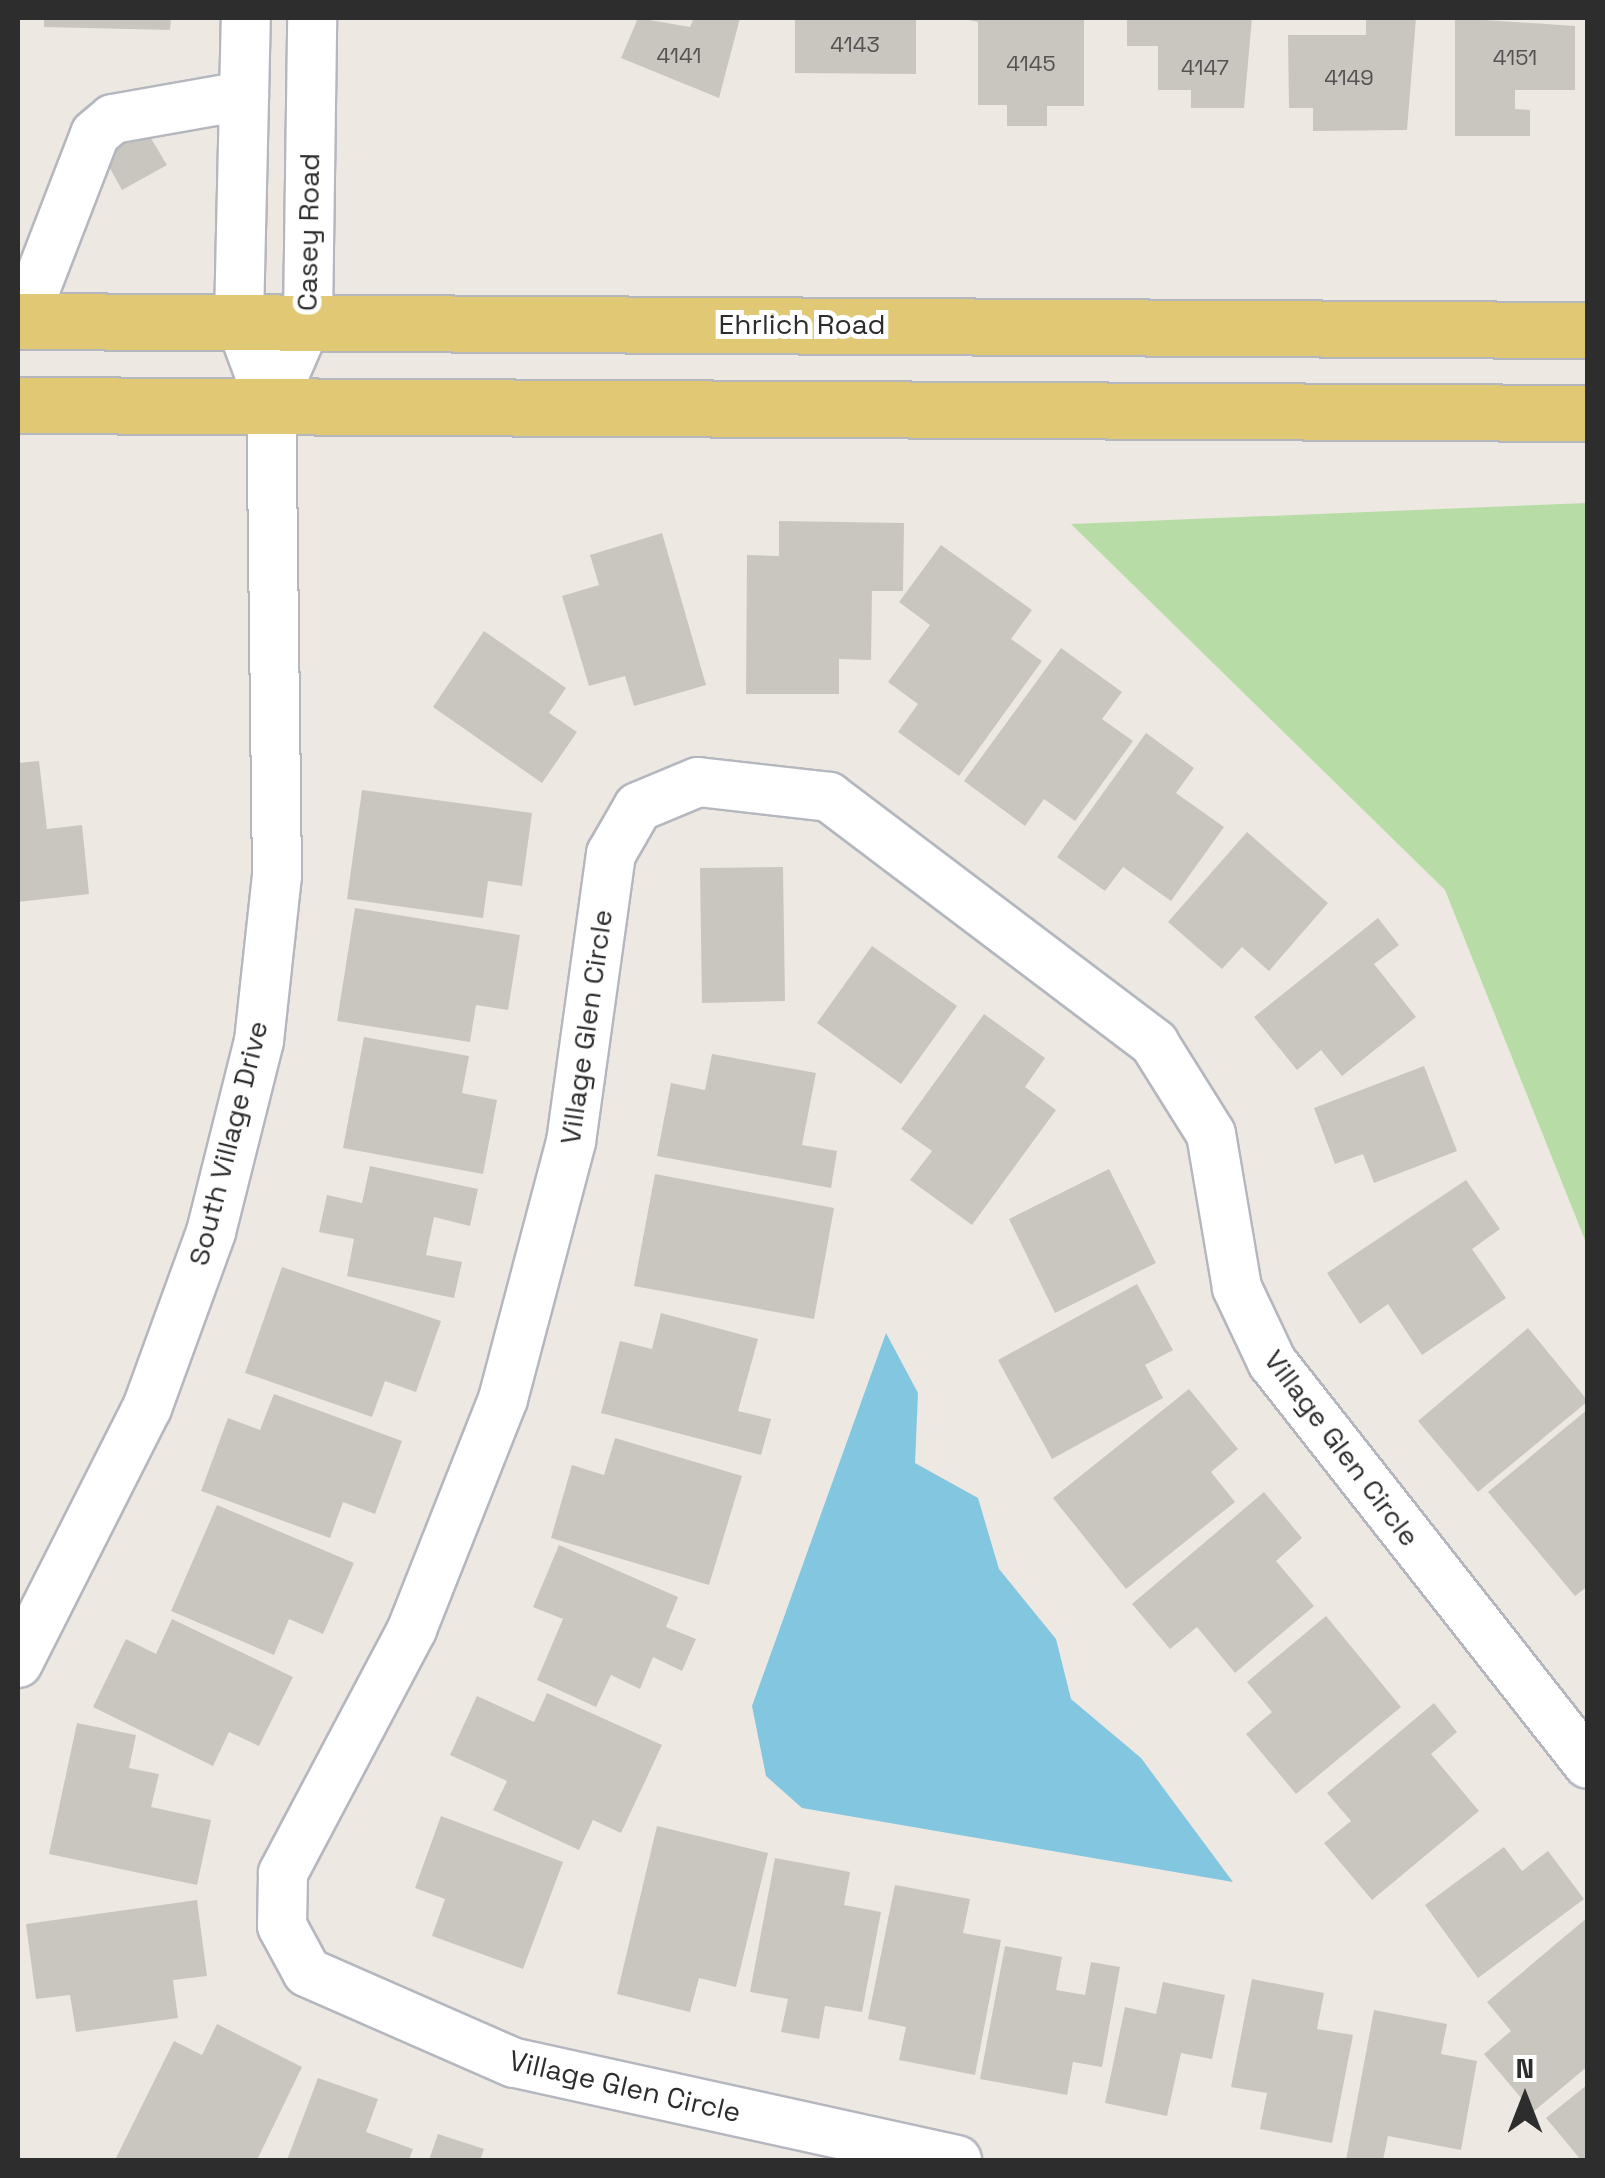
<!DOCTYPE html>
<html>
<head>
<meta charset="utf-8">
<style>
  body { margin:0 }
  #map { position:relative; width:1605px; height:2178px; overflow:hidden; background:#ede8e2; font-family:"Space Grotesk",sans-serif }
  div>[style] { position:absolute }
  .green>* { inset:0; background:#b7dca6 }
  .water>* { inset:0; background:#83c6e0 }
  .building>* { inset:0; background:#c9c6c0 }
  .roads { filter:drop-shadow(2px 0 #b5b7bf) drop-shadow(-2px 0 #b5b7bf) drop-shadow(0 2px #b5b7bf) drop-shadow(0 -2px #b5b7bf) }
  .minor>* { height:48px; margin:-24px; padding:0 24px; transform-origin:24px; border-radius:24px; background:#fff }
  .major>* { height:55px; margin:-27.5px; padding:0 27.5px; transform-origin:27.5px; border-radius:27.5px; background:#e0c874 }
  span { translate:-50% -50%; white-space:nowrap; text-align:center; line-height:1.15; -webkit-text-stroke:10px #fff; paint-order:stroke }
  .number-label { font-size:22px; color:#545352 }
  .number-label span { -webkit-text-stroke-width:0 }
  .street-label { font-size:28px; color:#2d2d2d }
  .frame { position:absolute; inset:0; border:20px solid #2d2d2d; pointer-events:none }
  .north { position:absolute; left:1475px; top:2048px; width:100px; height:100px; -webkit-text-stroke:8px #fff; paint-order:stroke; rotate:0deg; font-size:28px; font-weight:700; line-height:40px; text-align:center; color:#2d2d2d }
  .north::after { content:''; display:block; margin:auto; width:35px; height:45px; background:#2d2d2d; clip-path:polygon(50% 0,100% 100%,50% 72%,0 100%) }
</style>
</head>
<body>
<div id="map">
  <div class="green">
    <div style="clip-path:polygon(1587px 503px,1588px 503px,1587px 1245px,1445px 890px,1071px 524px)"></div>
  </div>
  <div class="water">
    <div style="clip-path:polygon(886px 1333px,918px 1393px,915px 1463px,978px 1498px,999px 1569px,1056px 1639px,1071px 1699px,1141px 1758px,1233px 1882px,802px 1808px,766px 1776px,752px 1706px)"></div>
  </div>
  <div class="building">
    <div style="clip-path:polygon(44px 18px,171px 18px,170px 30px,44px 27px)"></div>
    <div style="clip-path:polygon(638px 18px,690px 27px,694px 18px,740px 18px,719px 98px,621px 58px)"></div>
    <div style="clip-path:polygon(795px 18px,916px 18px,916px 74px,795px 73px)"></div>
    <div style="clip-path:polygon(959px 18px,1084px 18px,1084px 106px,1047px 106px,1047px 126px,1007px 126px,1007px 105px,978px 105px,978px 22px)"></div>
    <div style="clip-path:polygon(1127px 18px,1252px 18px,1244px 108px,1191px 108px,1191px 90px,1158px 90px,1158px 46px,1127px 46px)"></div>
    <div style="clip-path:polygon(1366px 18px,1416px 18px,1407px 130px,1313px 131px,1313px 108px,1289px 108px,1288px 35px,1366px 35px)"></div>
    <div style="clip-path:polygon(1455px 18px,1575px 26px,1575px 90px,1515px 90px,1515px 109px,1530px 110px,1530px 136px,1455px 136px)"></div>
    <div style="clip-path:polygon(146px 130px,167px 165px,122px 190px,102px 154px)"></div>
    <div style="clip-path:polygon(779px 521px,904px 523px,903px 591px,872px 591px,871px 660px,839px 659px,839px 694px,746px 694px,747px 555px,779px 556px)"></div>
    <div style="clip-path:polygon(662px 533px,706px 685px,634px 706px,625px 676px,589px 686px,562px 596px,599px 585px,590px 555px)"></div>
    <div style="clip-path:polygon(941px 545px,1032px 610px,1011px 639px,1042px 661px,959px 776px,898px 732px,918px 704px,888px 682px,930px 625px,899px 602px)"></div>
    <div style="clip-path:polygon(484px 631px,566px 688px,549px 713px,577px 732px,542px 783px,433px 707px)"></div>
    <div style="clip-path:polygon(1061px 648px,1122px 692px,1102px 719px,1133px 741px,1075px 821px,1044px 799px,1025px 826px,964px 781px)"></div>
    <div style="clip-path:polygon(1146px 733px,1194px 768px,1176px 793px,1224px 827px,1171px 901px,1123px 867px,1105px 891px,1057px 857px)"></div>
    <div style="clip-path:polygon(39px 761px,47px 829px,82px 825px,89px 894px,18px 902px,18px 763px)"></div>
    <div style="clip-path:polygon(362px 790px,532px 813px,522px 886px,488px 881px,483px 918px,347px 899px)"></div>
    <div style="clip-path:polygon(1247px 832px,1328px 903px,1269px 971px,1242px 947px,1222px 969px,1168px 922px)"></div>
    <div style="clip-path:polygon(783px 867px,785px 1001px,702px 1003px,700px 868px)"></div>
    <div style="clip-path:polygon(355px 908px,520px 935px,508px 1010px,476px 1005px,470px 1042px,337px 1021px)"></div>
    <div style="clip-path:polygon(1378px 918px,1399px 945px,1374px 964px,1416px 1017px,1342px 1076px,1321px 1050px,1297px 1070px,1254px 1017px)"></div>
    <div style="clip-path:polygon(872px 946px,957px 1006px,901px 1084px,817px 1023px)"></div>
    <div style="clip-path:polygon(984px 1014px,1045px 1058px,1025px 1087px,1056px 1110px,972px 1225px,910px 1180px,932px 1151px,901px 1129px)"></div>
    <div style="clip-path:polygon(364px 1037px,469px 1056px,462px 1093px,497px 1100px,483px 1174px,343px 1148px)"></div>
    <div style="clip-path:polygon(712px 1054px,816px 1073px,802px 1145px,837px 1151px,831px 1188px,657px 1156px,671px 1083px,705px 1090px)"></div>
    <div style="clip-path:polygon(1424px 1066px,1457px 1151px,1374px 1183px,1363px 1154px,1335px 1164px,1314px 1108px)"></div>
    <div style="clip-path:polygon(370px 1166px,478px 1189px,470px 1226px,434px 1217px,426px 1255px,462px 1262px,454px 1298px,347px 1276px,354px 1239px,319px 1232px,327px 1195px,362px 1203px)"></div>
    <div style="clip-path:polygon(1109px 1169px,1156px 1263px,1055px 1313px,1009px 1219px)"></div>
    <div style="clip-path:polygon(655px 1174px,834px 1208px,814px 1319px,634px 1286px)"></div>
    <div style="clip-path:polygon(1466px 1180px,1500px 1229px,1472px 1249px,1506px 1298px,1422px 1355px,1388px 1304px,1360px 1324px,1327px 1273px)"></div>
    <div style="clip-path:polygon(282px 1267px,441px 1321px,416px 1392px,385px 1381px,372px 1417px,245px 1373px)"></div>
    <div style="clip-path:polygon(1137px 1284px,1173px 1350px,1145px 1365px,1163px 1398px,1052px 1459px,998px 1360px)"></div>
    <div style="clip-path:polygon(661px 1313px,758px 1339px,738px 1411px,771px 1419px,761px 1455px,601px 1413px,620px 1341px,652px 1349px)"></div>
    <div style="clip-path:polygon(1528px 1328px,1588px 1401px,1478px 1492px,1418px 1421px)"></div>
    <div style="clip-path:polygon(1189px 1389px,1238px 1449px,1211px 1472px,1235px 1502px,1126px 1589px,1053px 1498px)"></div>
    <div style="clip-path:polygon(274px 1394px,402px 1441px,375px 1514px,343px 1502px,330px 1538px,201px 1491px,228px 1418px,260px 1430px)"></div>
    <div style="clip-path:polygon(1588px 1409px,1588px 1586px,1575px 1596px,1488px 1492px)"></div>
    <div style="clip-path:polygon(615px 1438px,742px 1476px,709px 1585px,551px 1538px,572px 1465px,604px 1475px)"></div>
    <div style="clip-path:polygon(1264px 1492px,1302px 1538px,1276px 1561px,1314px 1606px,1235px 1673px,1197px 1627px,1170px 1649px,1132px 1604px)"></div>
    <div style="clip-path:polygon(217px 1505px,354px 1563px,323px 1634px,289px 1619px,274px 1655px,171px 1611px)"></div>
    <div style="clip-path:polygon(559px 1545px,678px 1597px,666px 1627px,696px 1639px,682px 1671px,653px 1657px,640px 1689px,611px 1675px,596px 1707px,537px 1680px,563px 1619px,533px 1607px)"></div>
    <div style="clip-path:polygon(1326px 1616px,1401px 1707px,1296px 1794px,1246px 1734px,1272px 1712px,1247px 1682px)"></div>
    <div style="clip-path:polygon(172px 1619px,293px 1677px,259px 1746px,229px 1732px,213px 1766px,93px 1707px,126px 1639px,156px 1654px)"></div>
    <div style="clip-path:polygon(547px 1693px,662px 1745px,621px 1833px,593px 1820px,579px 1850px,493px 1810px,507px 1781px,450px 1755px,477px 1696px,534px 1722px)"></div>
    <div style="clip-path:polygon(1434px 1703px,1457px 1732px,1431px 1754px,1479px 1811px,1372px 1900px,1324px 1843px,1351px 1821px,1327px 1793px)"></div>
    <div style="clip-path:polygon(77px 1723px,136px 1735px,129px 1768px,159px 1774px,151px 1807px,211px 1820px,197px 1885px,49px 1854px)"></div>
    <div style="clip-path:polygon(441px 1816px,563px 1862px,523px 1969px,432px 1936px,445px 1899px,415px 1888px)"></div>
    <div style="clip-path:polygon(657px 1826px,768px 1853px,736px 1987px,699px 1978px,690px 2012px,617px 1994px)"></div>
    <div style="clip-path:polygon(1504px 1847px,1522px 1871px,1548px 1851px,1584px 1899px,1478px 1978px,1425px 1905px)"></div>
    <div style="clip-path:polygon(775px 1858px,850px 1872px,844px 1905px,881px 1912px,862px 2012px,825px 2006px,819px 2039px,781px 2032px,788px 1999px,750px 1992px)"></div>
    <div style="clip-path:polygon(895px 1885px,970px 1899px,963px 1933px,1001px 1940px,975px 2075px,899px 2060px,906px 2027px,868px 2019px)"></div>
    <div style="clip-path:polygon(197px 1900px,207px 1976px,173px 1980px,178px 2018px,76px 2032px,70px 1995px,36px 1999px,26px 1924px)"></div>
    <div style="clip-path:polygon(1588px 1917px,1588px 2066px,1533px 2112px,1484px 2054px,1511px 2031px,1487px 2002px)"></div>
    <div style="clip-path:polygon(1005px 1946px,1062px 1957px,1056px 1990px,1085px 1995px,1091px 1962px,1120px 1967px,1102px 2067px,1073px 2062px,1067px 2095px,980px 2079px)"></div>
    <div style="clip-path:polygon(1252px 1979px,1324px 1993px,1317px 2029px,1353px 2035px,1332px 2143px,1260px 2129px,1267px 2093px,1231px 2087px)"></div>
    <div style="clip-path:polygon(1163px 1982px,1225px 1995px,1212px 2059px,1181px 2053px,1167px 2116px,1105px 2103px,1125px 2007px,1156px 2014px)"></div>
    <div style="clip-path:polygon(1374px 2010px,1447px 2024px,1441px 2054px,1477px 2061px,1461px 2150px,1388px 2136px,1383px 2160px,1346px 2160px)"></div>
    <div style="clip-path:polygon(217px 2024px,302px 2067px,257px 2160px,115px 2160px,174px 2041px,202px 2055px)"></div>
    <div style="clip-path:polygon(318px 2078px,378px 2099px,366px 2132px,413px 2149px,409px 2160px,287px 2160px)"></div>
    <div style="clip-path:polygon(1588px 2084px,1588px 2160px,1581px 2160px,1546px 2118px)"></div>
    <div style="clip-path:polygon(438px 2134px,484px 2149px,480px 2160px,429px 2160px)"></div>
  </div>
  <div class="roads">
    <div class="minor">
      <div style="left:23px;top:321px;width:200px;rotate:-68.9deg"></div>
      <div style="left:95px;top:134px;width:23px;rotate:-40deg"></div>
      <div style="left:113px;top:119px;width:133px;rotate:-10deg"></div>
      <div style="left:271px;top:405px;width:93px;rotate:-66.5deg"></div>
      <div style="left:308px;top:320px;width:302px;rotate:-89.2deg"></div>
      <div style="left:18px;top:1663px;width:286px;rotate:-63.2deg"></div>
      <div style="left:147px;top:1408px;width:187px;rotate:-70deg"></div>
      <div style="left:211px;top:1232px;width:197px;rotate:-75.9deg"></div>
      <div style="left:259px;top:1041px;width:166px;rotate:-83.8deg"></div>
      <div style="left:277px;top:876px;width:471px;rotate:-90.7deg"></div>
      <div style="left:271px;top:405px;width:92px;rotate:-110.4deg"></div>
      <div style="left:239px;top:319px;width:301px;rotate:-88.7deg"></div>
      <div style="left:957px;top:2160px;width:453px;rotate:-167.6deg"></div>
      <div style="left:514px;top:2063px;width:226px;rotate:-156.3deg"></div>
      <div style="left:307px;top:1972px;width:52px;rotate:-118.5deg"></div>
      <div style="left:282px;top:1926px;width:53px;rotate:-88.9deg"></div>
      <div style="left:283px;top:1873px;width:276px;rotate:-62.1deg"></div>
      <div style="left:412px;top:1629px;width:247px;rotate:-68.4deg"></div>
      <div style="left:503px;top:1399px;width:266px;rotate:-75.2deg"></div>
      <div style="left:571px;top:1142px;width:291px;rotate:-82.1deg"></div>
      <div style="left:611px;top:854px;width:54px;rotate:-60.1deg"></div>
      <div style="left:638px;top:807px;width:65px;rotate:-22.6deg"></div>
      <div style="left:698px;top:782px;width:132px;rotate:6.5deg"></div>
      <div style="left:829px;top:797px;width:408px;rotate:37.1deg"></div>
      <div style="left:1154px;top:1043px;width:107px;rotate:57.9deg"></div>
      <div style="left:1211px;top:1134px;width:156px;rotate:80.4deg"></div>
      <div style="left:1237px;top:1288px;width:82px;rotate:64.7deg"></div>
      <div style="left:1272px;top:1362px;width:511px;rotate:51.83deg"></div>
    </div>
    <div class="major">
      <div style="left:18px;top:321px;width:1570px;rotate:0.33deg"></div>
      <div style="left:18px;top:405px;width:1570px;rotate:0.29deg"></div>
    </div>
  </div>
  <div class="number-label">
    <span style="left:855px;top:45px">4143</span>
    <span style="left:679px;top:56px">4141</span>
    <span style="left:1515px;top:58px">4151</span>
    <span style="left:1031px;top:64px">4145</span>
    <span style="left:1205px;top:68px">4147</span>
    <span style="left:1349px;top:78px">4149</span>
  </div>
  <div class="street-label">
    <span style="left:308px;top:232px;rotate:-89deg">Casey Road</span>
    <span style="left:802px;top:324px">Ehrlich Road</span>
    <span style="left:586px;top:1027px;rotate:-82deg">Village Glen Circle</span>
    <span style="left:228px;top:1143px;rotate:-76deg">South Village Drive</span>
    <span style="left:1342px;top:1448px;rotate:53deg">Village Glen Circle</span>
    <span style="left:625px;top:2086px;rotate:13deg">Village Glen Circle</span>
  </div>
  <div class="frame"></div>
  <div class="north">N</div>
</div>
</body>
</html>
